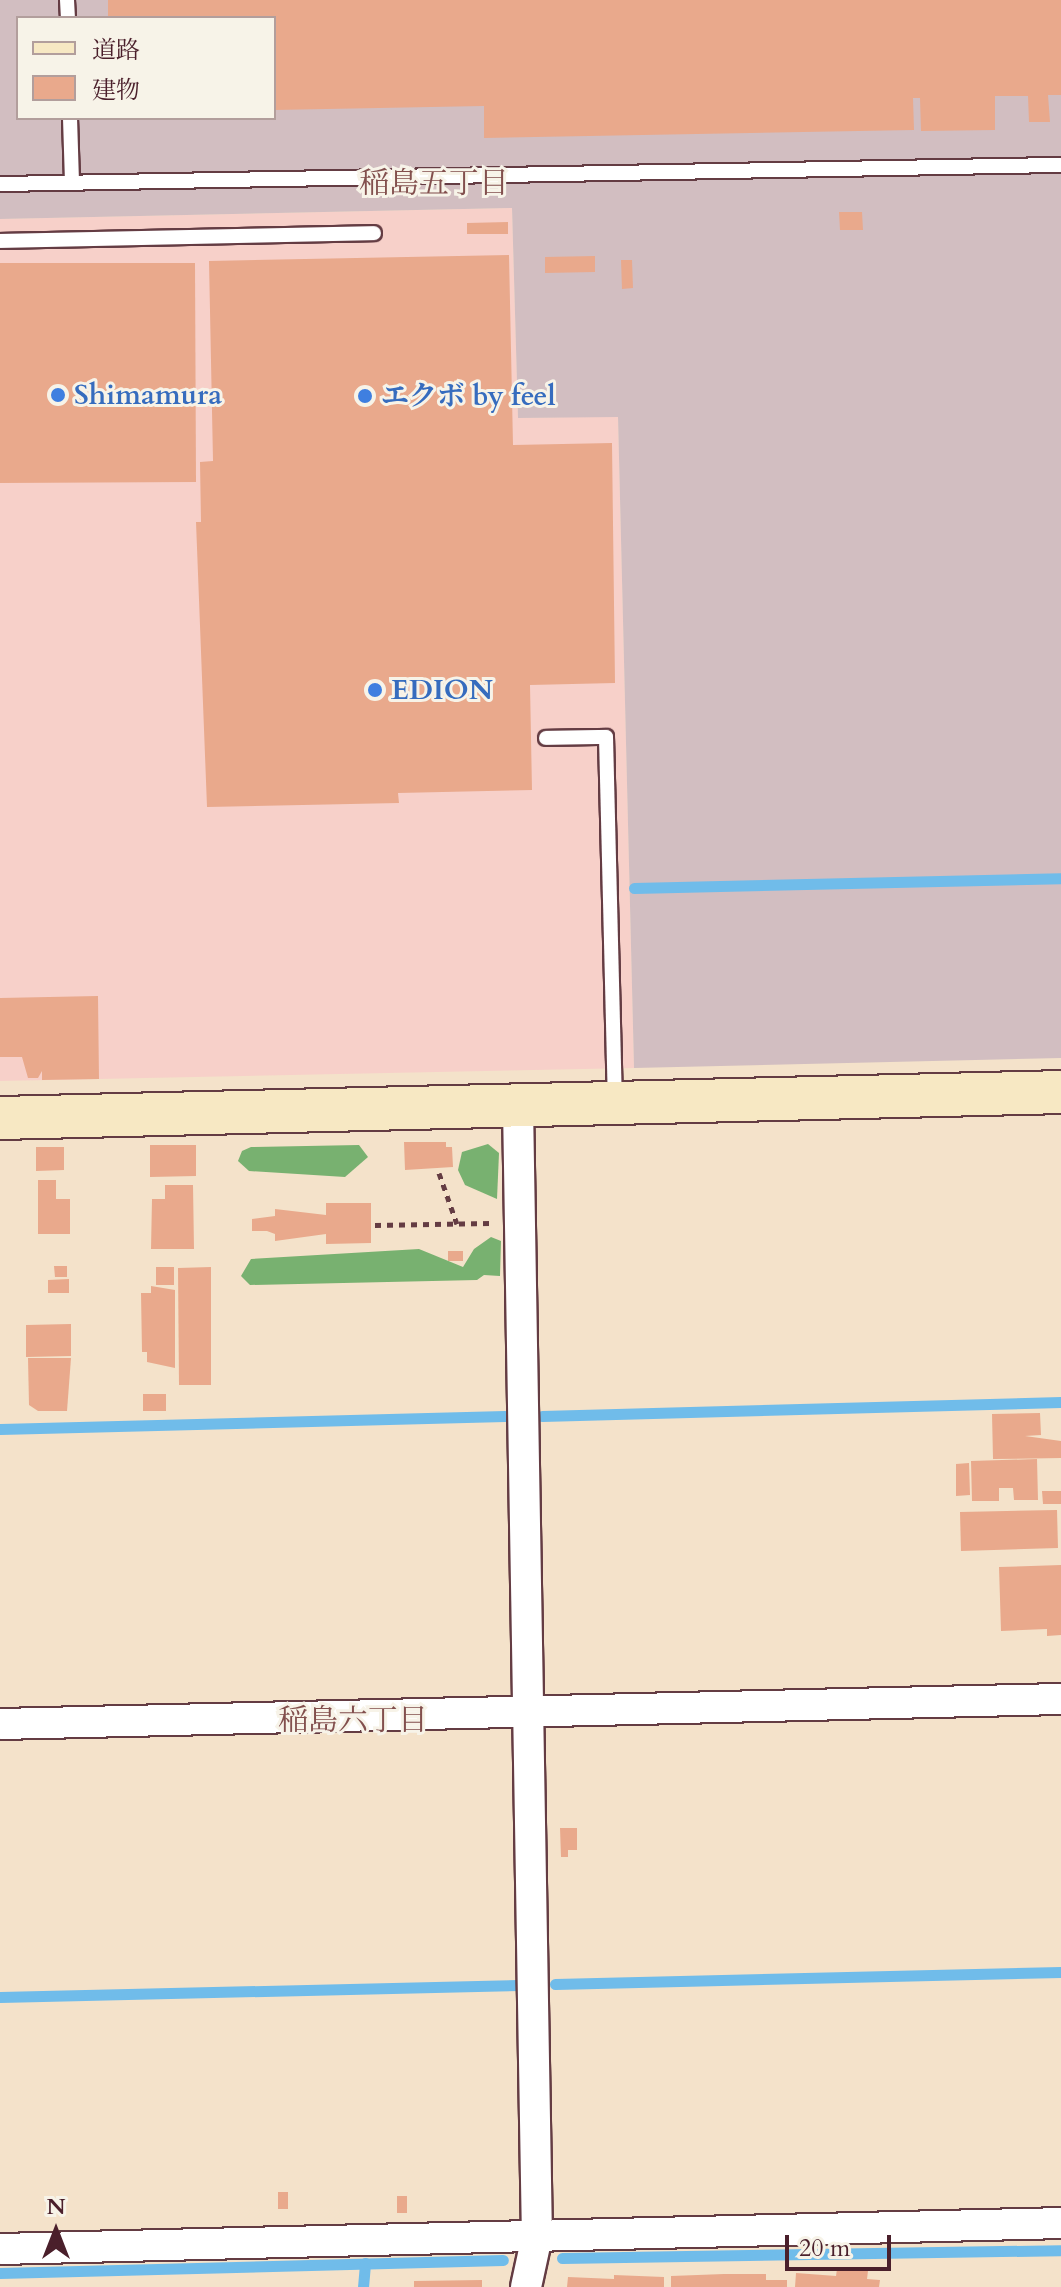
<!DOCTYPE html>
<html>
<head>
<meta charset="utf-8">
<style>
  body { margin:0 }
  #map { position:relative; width:1061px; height:2287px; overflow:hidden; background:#f4e2ca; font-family:Cardo,"Noto Serif JP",serif }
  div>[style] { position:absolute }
  .built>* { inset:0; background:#f7d0c9 }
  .industrial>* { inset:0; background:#d2bec1 }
  .forest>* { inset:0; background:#78b170 }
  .stream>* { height:11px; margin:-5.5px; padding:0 5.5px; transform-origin:5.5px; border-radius:5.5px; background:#70bcea }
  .building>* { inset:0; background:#e9a98c }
  .path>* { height:5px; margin-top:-2.5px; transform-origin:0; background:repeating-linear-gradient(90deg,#643c43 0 6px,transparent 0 12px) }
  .roads { filter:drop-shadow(2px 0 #643c43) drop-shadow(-2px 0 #643c43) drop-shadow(0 2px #643c43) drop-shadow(0 -2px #643c43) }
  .lane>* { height:14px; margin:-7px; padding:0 7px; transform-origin:7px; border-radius:7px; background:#fff }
  .street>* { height:30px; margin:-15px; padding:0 15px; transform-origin:15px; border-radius:15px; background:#fff }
  .secondary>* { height:42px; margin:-21px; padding:0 21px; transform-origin:21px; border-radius:21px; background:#f7e8c3 }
  .dots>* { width:22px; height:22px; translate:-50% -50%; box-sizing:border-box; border:4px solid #f7f3e8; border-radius:50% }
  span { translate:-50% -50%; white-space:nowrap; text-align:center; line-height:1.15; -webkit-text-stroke:6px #f7f3e8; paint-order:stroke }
  .shop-label { font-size:28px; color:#366cbe; font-weight:700 }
  .left { translate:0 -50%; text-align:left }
  .neighbourhood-label { font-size:30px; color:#824f4d }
  .legend { position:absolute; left:16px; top:16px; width:260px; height:104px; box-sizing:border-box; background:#f7f3e8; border:2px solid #b29e9c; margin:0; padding:10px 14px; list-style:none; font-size:24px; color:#4a1f2b }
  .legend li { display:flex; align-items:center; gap:16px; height:40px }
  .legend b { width:40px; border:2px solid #b29e9c }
  .north { position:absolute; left:16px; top:2191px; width:80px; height:80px; -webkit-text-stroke:6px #f7f3e8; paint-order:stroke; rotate:0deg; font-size:22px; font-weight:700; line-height:32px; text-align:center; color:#4a1f2b }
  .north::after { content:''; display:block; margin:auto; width:28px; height:36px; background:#4a1f2b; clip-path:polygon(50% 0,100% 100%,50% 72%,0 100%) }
  .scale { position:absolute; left:785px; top:2235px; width:106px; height:36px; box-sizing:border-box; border:4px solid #4a1f2b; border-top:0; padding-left:10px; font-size:24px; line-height:28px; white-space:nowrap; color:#4a1f2b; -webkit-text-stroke:6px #f7f3e8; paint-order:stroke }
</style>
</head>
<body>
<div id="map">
  <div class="built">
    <div style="clip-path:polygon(512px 208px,518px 418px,618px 416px,634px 1068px,0 1081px,0 219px)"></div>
  </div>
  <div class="industrial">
    <div style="clip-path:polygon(evenodd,0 0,1061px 0,1061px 1058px,634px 1068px,618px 417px,518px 418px,512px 208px,0 219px,0 0,18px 18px,274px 18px,274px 118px,18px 118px,18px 18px)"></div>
  </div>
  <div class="forest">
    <div style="clip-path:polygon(488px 1144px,499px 1153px,497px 1199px,465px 1185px,458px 1170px,462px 1152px)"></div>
    <div style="clip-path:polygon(359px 1145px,368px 1157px,345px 1177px,249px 1171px,238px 1161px,242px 1151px,251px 1147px)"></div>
    <div style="clip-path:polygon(491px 1237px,501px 1241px,500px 1276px,484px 1275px,477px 1280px,250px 1285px,241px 1276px,251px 1259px,419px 1249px,463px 1267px,474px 1249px)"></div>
  </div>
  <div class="stream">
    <div style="left:634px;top:888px;width:427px;rotate:-1.3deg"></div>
    <div style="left:542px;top:1416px;width:519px;rotate:-1.55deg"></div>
    <div style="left:0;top:1429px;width:505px;rotate:-1.47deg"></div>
    <div style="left:555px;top:1984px;width:506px;rotate:-1.36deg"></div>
    <div style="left:0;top:1997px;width:519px;rotate:-1.32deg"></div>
    <div style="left:562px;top:2258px;width:499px;rotate:-0.9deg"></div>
    <div style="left:0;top:2273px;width:503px;rotate:-1.48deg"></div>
    <div style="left:363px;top:2287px;width:24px;rotate:-85deg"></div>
  </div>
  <div class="building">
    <div style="clip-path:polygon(108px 0,1061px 0,1061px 95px,1048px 95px,1050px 122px,1029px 122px,1028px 96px,995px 96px,995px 130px,921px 131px,920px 98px,913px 98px,914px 130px,484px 138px,484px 106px,274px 110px,274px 18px,108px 18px)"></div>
    <div style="clip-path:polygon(839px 212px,862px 212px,863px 230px,840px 230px)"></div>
    <div style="clip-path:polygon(508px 222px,508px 234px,467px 234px,467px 223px)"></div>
    <div style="clip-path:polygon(509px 255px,513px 445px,612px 443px,615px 683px,530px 685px,532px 790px,398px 793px,399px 803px,207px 807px,196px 522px,201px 522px,200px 462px,213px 461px,209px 261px)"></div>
    <div style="clip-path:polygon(595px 256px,595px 272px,545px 273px,545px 257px)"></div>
    <div style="clip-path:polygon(621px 260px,632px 260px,633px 288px,622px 289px)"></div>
    <div style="clip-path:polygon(0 263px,195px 263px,196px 482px,0 483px)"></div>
    <div style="clip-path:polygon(98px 996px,99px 1079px,42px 1080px,42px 1071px,38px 1078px,28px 1078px,22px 1057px,0 1057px,0 998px)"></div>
    <div style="clip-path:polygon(404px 1142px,446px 1142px,446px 1147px,452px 1147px,453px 1167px,405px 1170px)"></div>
    <div style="clip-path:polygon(150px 1145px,196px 1145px,196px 1176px,150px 1177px)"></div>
    <div style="clip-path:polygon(36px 1147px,64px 1147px,64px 1170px,36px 1171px)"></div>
    <div style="clip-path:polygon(38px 1180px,56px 1180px,56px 1199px,70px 1199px,70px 1234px,38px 1234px)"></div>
    <div style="clip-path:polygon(165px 1185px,193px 1185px,194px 1249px,151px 1249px,152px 1199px,165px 1199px)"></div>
    <div style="clip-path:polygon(326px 1203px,371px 1203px,371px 1243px,326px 1244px,326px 1234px,275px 1241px,275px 1234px,267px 1231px,252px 1231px,252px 1219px,275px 1216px,275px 1209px,326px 1215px)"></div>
    <div style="clip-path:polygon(448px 1251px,463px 1251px,463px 1261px,448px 1261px)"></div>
    <div style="clip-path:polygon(54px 1266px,67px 1266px,67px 1277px,55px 1277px)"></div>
    <div style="clip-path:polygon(156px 1267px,174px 1267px,174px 1285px,156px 1285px)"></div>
    <div style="clip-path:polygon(211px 1267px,211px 1385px,179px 1385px,178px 1268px)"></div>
    <div style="clip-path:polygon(69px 1279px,69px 1293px,48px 1293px,48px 1280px)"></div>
    <div style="clip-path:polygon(151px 1286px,175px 1290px,175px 1368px,147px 1362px,147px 1352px,142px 1352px,141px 1293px,151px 1293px)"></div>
    <div style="clip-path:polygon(71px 1324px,71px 1356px,26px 1357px,26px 1325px)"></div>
    <div style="clip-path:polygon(28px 1358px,71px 1358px,67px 1411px,38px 1411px,29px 1405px)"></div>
    <div style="clip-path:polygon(143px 1394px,166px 1394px,166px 1411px,143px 1411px)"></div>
    <div style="clip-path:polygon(1040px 1413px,1041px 1435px,1025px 1436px,1061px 1441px,1061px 1458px,993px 1459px,992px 1414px)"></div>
    <div style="clip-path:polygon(1037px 1459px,1038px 1500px,1014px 1500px,1013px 1488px,999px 1488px,999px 1501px,972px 1501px,971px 1461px)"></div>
    <div style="clip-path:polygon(969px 1463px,970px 1495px,956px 1496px,956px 1464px)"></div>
    <div style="clip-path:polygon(1042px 1491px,1061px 1491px,1061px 1504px,1043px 1504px)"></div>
    <div style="clip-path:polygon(1057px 1510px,1058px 1548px,961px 1551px,960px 1512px)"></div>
    <div style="clip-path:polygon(1061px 1565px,1061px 1635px,1047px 1636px,1047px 1629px,1001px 1631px,999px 1567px)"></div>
    <div style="clip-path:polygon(560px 1828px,577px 1828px,577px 1850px,568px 1850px,568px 1857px,561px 1857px)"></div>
    <div style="clip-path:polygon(278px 2192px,288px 2192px,288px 2209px,278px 2209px)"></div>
    <div style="clip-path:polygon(397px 2196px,407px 2196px,407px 2213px,397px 2213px)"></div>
    <div style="clip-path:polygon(837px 2269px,868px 2271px,867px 2279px,880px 2280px,879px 2287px,795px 2287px,796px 2273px,836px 2276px)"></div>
    <div style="clip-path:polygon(724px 2274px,766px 2274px,766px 2280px,787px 2280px,787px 2287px,671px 2287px,671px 2276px)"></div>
    <div style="clip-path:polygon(614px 2275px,664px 2277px,664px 2287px,567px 2287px,568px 2277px,614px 2279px)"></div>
    <div style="clip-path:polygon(482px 2280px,482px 2287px,414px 2287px,414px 2281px)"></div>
  </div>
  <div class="path">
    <div style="left:439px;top:1173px;width:54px;rotate:70.6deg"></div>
    <div style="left:375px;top:1225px;width:115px;rotate:-1deg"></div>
  </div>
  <div class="roads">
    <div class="lane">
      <div style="left:67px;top:0;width:18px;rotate:87deg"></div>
      <div style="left:70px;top:118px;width:65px;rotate:88.2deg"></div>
      <div style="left:0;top:184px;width:1061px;rotate:-1.03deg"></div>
      <div style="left:0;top:241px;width:374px;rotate:-1.2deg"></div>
      <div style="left:546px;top:738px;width:60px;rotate:-1deg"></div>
      <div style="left:606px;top:737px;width:362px;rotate:88.6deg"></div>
    </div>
    <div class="street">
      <div style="left:518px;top:1106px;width:1130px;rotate:89.04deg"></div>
      <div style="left:537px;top:2236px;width:52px;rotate:102.2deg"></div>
      <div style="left:0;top:1724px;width:1061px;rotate:-1.35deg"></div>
      <div style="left:0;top:2249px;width:1061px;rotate:-1.4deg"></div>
    </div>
    <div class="secondary">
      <div style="left:0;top:1118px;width:1061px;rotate:-1.4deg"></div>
    </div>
  </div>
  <div class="dots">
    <div style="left:58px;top:395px;background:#3f7fe0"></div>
    <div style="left:365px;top:396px;background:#3f7fe0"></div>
    <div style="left:375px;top:690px;background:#3f7fe0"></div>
  </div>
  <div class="shop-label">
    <span class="left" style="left:74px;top:395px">Shimamura</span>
    <span class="left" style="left:381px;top:396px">エクボ by feel</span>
    <span class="left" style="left:391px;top:690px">EDION</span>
  </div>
  <div class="neighbourhood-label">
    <span style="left:434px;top:184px">稲島五丁目</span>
    <span style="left:353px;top:1721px">稲島六丁目</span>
  </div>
  <ul class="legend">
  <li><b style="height:10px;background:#f7e8c3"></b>道路</li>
  <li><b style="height:22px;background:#e9a98c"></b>建物</li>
  </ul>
  <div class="north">N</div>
  <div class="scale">20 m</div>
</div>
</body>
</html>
